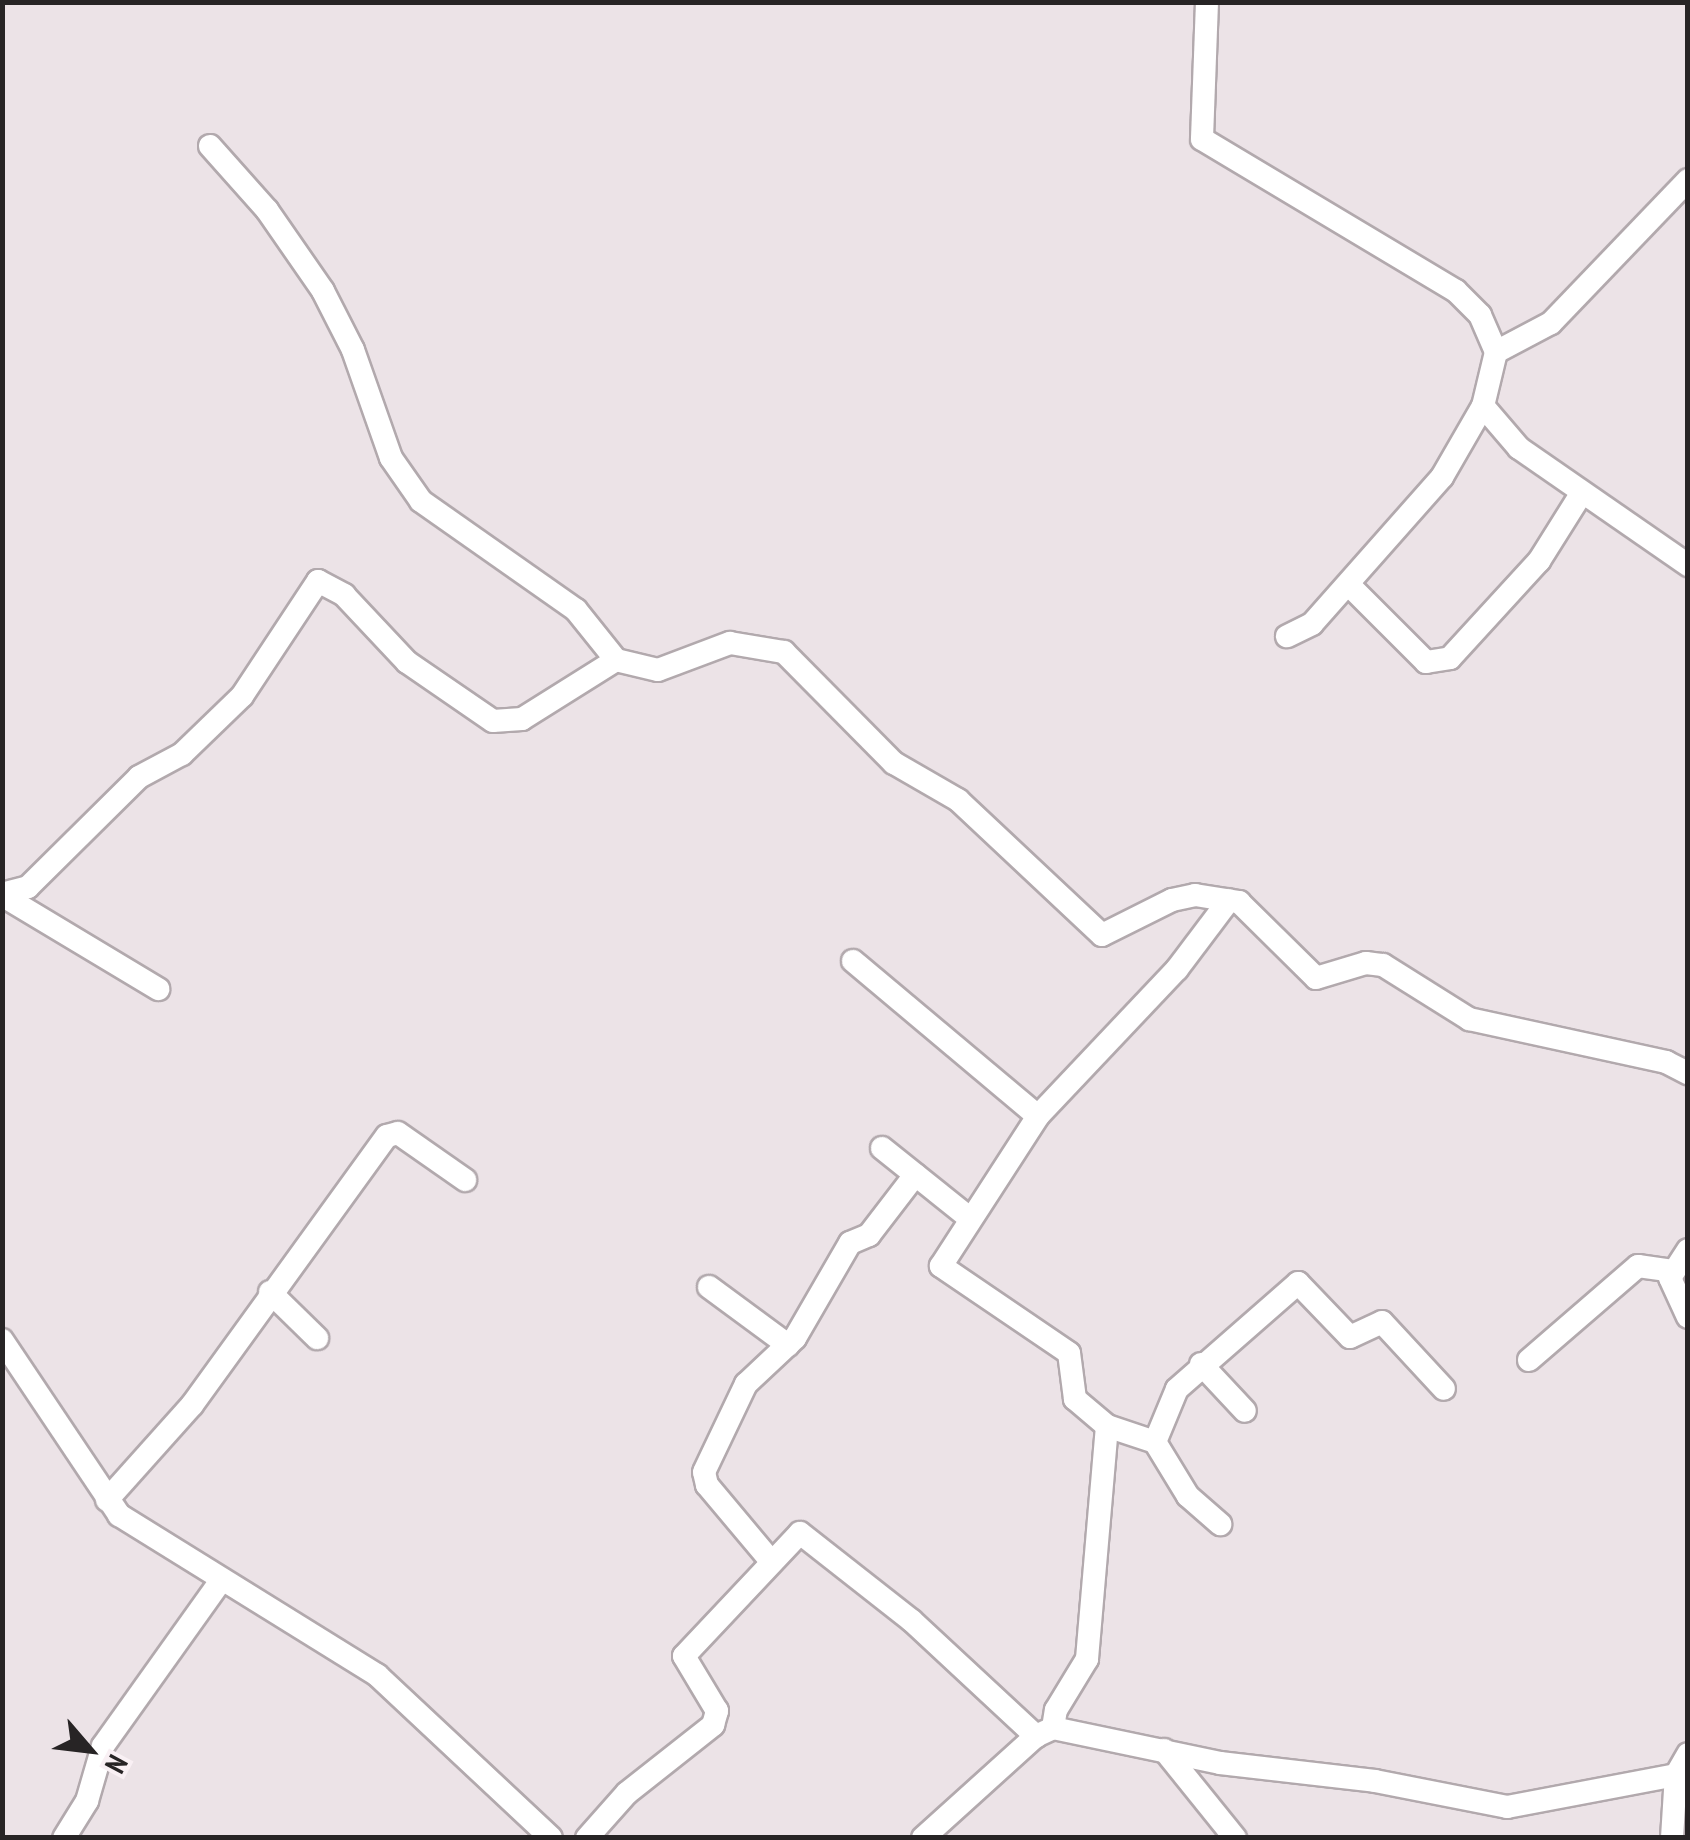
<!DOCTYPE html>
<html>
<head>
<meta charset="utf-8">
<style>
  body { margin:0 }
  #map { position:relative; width:1690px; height:1840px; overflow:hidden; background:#ece3e7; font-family:"PT Sans Narrow",sans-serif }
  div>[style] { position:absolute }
  .roads { filter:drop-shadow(2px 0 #b2a9ad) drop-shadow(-2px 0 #b2a9ad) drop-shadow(0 2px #b2a9ad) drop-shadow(0 -2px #b2a9ad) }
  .minor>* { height:22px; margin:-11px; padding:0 11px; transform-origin:11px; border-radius:11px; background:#fff }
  span { translate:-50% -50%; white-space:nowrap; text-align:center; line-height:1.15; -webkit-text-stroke:8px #f9f0f4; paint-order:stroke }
  .frame { position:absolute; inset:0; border:5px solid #272425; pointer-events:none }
  .north { position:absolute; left:40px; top:1700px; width:100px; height:100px; -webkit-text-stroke:8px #f9f0f4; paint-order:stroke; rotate:118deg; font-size:28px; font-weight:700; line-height:40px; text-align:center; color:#272425 }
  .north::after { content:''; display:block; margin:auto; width:35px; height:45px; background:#272425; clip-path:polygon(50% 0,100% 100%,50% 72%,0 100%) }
</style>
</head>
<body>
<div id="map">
  <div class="roads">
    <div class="minor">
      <div style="left:1207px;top:2px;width:137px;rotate:92.1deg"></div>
      <div style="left:1202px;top:139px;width:296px;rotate:30.9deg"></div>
      <div style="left:1456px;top:291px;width:34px;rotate:45deg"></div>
      <div style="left:1480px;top:315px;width:40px;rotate:66.6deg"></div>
      <div style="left:1496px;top:352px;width:56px;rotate:103.5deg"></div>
      <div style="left:1483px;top:406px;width:82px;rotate:120deg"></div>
      <div style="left:1442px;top:477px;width:196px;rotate:131.5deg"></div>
      <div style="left:1312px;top:624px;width:28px;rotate:154deg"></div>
      <div style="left:210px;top:146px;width:86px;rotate:48.3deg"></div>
      <div style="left:267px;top:210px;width:98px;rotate:55.3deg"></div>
      <div style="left:323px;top:291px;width:66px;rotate:63deg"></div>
      <div style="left:353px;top:350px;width:114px;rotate:70.6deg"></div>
      <div style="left:391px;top:458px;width:52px;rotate:55.1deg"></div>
      <div style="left:421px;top:501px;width:189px;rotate:35.1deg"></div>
      <div style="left:576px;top:610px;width:64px;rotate:51.3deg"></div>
      <div style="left:616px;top:660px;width:43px;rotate:13.4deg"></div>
      <div style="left:658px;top:670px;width:77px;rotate:-20.6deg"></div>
      <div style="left:730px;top:643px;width:55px;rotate:9.5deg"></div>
      <div style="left:784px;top:652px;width:156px;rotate:45.3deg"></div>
      <div style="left:894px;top:763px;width:74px;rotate:30deg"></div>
      <div style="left:958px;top:800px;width:197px;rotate:43.2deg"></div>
      <div style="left:1102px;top:935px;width:78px;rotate:-26.6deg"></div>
      <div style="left:1172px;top:900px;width:24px;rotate:-12deg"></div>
      <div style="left:1195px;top:895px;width:45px;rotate:9deg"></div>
      <div style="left:1239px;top:902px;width:108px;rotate:44.6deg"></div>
      <div style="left:1316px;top:978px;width:52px;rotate:-16.7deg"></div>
      <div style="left:1366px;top:963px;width:17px;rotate:7deg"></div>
      <div style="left:1383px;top:965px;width:102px;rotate:32.1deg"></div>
      <div style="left:1469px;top:1019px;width:202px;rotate:12.3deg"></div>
      <div style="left:1666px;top:1062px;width:25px;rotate:27deg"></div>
      <div style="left:1496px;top:352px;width:62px;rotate:-27.8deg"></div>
      <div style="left:1551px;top:323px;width:198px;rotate:-46.2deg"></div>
      <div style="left:1483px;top:406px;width:55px;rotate:49.4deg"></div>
      <div style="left:1519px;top:448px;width:206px;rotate:34.7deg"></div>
      <div style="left:1349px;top:585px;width:109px;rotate:45deg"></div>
      <div style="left:1426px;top:662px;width:24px;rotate:-9deg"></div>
      <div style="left:1450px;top:658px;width:132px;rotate:-47.5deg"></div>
      <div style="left:1539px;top:561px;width:79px;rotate:-57.9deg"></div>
      <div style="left:2px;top:894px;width:27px;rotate:-15deg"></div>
      <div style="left:28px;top:887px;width:156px;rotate:-44.7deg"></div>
      <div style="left:139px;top:777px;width:49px;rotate:-28.1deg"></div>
      <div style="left:182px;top:754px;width:83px;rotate:-44deg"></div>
      <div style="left:242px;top:696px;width:138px;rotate:-56.5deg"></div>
      <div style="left:318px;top:581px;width:30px;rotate:28deg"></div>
      <div style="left:344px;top:595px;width:92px;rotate:46.8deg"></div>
      <div style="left:407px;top:662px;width:104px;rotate:34.5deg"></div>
      <div style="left:493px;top:721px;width:29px;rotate:-4deg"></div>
      <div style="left:522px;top:719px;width:111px;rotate:-32.1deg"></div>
      <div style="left:5px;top:897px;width:179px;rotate:31deg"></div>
      <div style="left:853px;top:961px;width:241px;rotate:40deg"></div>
      <div style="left:882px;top:1148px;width:110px;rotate:38.7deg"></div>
      <div style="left:1688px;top:1250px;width:33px;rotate:123deg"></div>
      <div style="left:1670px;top:1278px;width:43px;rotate:65.2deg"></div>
      <div style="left:709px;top:1287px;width:98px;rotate:36.3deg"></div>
      <div style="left:270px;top:1292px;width:66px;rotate:44.4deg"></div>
      <div style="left:2px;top:1340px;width:211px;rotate:56.2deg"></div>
      <div style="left:119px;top:1515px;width:304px;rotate:31.8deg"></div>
      <div style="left:377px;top:1675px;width:238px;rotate:43.1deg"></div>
      <div style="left:1529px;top:1360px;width:144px;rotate:-40.8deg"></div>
      <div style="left:1638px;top:1266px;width:35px;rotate:8deg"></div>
      <div style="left:1201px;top:1364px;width:64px;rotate:46.9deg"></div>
      <div style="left:1107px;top:1426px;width:51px;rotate:18.4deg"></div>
      <div style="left:1155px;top:1442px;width:63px;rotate:58.6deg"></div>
      <div style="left:1188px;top:1496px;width:43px;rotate:41.2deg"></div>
      <div style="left:1155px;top:1442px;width:57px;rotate:-67.5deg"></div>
      <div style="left:1177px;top:1389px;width:161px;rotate:-41.2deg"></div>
      <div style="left:1298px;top:1283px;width:75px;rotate:46.1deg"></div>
      <div style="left:1350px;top:1337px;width:35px;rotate:-25deg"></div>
      <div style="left:1382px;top:1322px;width:91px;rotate:47.2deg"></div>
      <div style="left:107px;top:1500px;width:127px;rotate:-48.2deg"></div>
      <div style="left:192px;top:1405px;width:332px;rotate:-54.1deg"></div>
      <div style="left:387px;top:1136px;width:11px;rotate:-15deg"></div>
      <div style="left:398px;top:1133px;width:82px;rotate:35deg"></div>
      <div style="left:770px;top:1560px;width:98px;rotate:-130deg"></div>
      <div style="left:707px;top:1485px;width:13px;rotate:-103deg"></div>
      <div style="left:704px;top:1472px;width:98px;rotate:-64.5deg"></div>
      <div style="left:746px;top:1384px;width:67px;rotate:-43.2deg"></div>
      <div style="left:795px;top:1338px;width:110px;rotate:-59.9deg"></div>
      <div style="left:850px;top:1243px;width:21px;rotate:-23deg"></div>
      <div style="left:869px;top:1235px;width:76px;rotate:-52.5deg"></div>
      <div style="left:1053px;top:1728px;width:18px;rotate:-81deg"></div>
      <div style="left:1056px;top:1710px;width:60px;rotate:-58.7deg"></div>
      <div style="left:1087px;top:1659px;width:234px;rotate:-85.1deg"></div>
      <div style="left:1107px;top:1426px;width:42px;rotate:-139.8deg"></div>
      <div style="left:1075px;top:1399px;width:46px;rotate:-97.4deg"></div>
      <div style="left:1069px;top:1353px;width:155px;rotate:-145.8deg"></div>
      <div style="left:941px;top:1266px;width:179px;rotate:-57.1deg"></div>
      <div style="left:1038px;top:1116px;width:202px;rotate:-46.6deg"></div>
      <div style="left:1177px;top:969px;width:86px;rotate:-53deg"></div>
      <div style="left:1164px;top:1750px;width:113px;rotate:51.1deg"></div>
      <div style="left:64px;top:1838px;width:44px;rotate:-58.1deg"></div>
      <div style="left:87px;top:1801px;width:57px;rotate:-73.8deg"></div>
      <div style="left:103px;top:1746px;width:201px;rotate:-54.5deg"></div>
      <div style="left:587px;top:1838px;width:60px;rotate:-48.4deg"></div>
      <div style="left:627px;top:1793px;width:110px;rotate:-38.3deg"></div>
      <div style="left:713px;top:1725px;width:15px;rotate:-74deg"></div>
      <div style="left:717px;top:1711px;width:64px;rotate:-121deg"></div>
      <div style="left:684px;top:1656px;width:169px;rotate:-46.7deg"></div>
      <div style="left:800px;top:1533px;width:141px;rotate:38.1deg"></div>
      <div style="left:911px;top:1620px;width:171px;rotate:42.9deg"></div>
      <div style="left:923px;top:1838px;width:152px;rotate:-42.1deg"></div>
      <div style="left:1036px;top:1736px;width:19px;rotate:-25deg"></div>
      <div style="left:1053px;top:1728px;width:171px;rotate:11.8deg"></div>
      <div style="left:1220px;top:1763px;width:156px;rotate:6.6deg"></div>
      <div style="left:1375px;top:1781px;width:135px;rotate:11.1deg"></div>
      <div style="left:1507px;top:1807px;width:172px;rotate:-10.7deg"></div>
      <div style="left:1672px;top:1838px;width:63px;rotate:-86.4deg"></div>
      <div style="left:1676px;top:1775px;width:24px;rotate:-60deg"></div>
    </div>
  </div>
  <div class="frame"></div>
  <div class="north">N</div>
</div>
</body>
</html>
